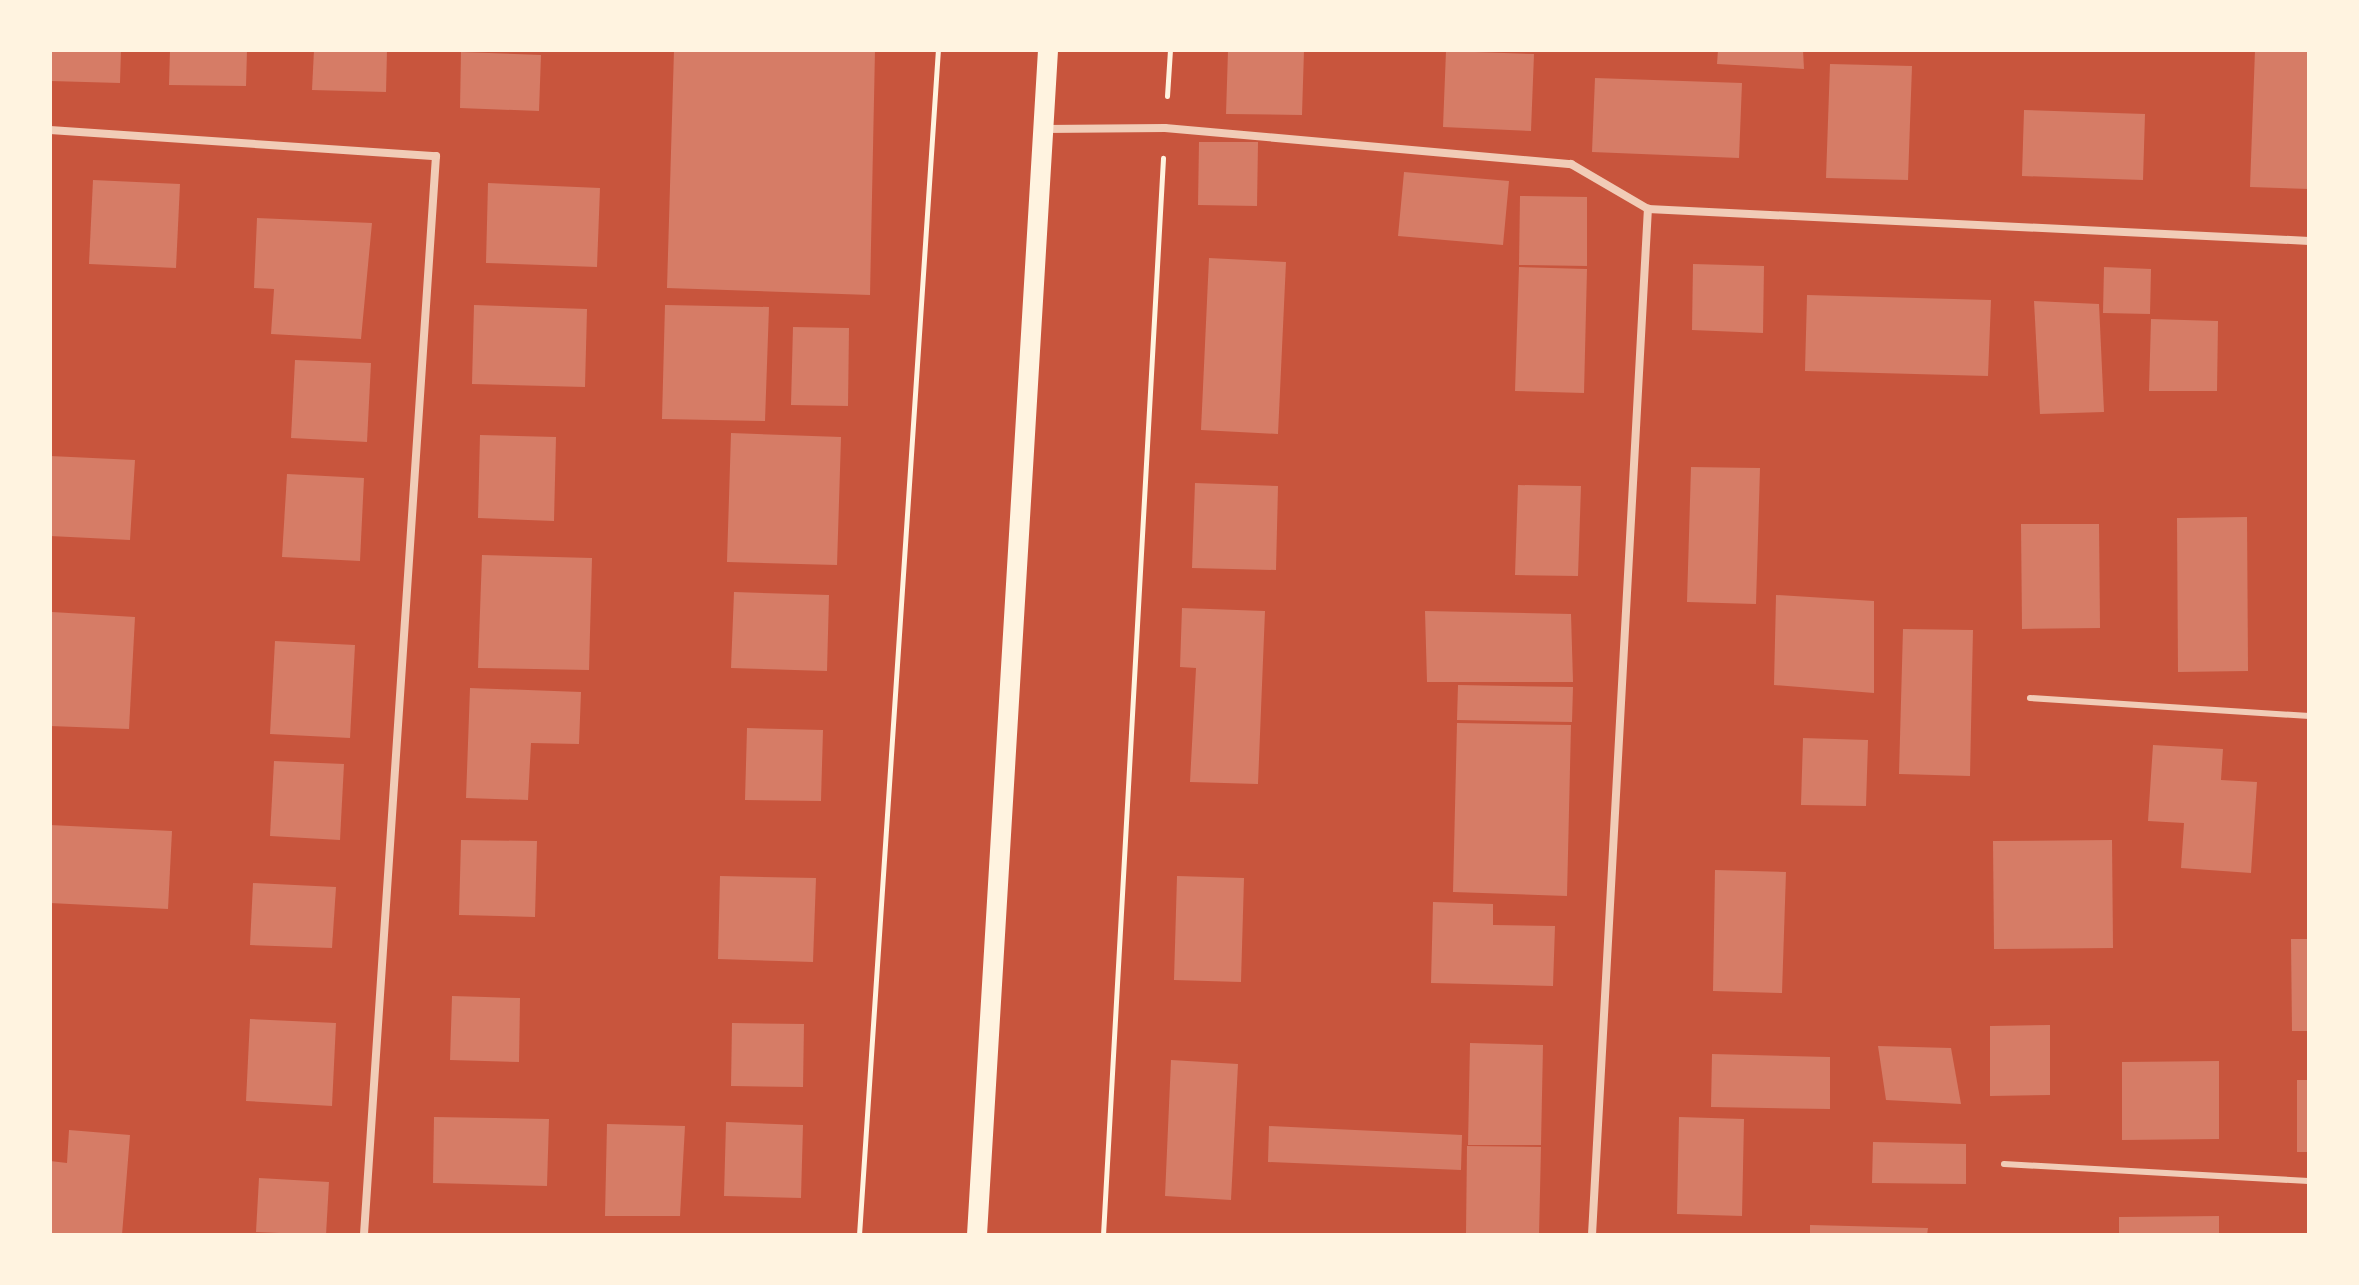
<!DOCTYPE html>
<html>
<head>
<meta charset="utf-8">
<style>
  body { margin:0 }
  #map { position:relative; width:2359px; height:1285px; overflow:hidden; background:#c8553d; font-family:"Source Sans 3",sans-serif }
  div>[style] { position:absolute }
  .building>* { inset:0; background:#d67c66 }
  .path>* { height:5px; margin:-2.5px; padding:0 2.5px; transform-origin:2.5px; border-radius:2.5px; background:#fff3e0 }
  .service>* { height:6px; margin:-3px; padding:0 3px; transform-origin:3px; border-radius:3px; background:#f1ccb7 }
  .minor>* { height:8px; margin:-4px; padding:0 4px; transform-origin:4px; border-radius:4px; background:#f1ccb7 }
  .primary>* { height:20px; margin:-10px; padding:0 10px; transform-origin:10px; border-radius:10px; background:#fff3e0 }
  span { translate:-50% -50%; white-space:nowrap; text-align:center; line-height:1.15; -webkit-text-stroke:8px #fff3e0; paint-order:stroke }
  .frame { position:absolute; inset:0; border:52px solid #fff3e0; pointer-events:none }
</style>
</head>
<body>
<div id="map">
  <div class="building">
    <div style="clip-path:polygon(50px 50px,121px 50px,120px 83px,50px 81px)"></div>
    <div style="clip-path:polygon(170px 50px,247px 50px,246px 86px,169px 85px)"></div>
    <div style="clip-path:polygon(314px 50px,387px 50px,386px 92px,312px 90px)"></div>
    <div style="clip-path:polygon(674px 50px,875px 50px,870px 295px,667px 288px)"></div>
    <div style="clip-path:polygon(1228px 50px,1304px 50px,1302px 115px,1226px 114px)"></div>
    <div style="clip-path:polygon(1718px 50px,1803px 50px,1804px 69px,1717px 64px)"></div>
    <div style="clip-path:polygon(2255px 50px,2309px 50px,2309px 189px,2250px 187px)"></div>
    <div style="clip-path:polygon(1446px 51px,1534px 54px,1531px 131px,1443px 127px)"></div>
    <div style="clip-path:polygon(461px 52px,541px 55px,539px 111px,460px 108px)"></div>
    <div style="clip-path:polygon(1830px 64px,1912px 66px,1908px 180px,1826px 178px)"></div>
    <div style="clip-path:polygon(1595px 78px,1742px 83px,1739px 158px,1592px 152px)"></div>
    <div style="clip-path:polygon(2024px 110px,2145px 114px,2143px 180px,2022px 176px)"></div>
    <div style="clip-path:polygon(1199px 142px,1258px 142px,1257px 206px,1198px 205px)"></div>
    <div style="clip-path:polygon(1404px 172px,1509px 181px,1503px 245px,1398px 236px)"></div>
    <div style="clip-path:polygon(93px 180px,180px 184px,176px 268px,89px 264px)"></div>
    <div style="clip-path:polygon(488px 183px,600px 188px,597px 267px,486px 263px)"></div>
    <div style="clip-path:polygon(1520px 196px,1587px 197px,1587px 266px,1519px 265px)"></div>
    <div style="clip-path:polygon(257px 218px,372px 223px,361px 339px,271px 334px,274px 289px,254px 288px)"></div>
    <div style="clip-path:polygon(1209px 258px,1286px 262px,1278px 434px,1201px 430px)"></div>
    <div style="clip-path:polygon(1693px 264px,1764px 266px,1763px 333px,1692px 330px)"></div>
    <div style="clip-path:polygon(1519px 267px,1587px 269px,1584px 393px,1515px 391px)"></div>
    <div style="clip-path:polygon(2104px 267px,2151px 269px,2150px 314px,2103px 313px)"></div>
    <div style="clip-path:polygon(1807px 295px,1991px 300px,1988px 376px,1805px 371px)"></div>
    <div style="clip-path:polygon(2034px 301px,2099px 304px,2104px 412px,2040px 414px)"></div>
    <div style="clip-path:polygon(474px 305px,587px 309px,585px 387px,472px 384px)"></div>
    <div style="clip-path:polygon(665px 305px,769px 307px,765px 421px,662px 419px)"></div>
    <div style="clip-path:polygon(2151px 319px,2218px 321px,2217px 391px,2149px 391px)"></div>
    <div style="clip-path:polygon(793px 327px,849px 328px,848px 406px,791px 405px)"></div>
    <div style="clip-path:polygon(295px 360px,371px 363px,367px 442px,291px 438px)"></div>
    <div style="clip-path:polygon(731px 433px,841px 437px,837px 565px,727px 562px)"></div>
    <div style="clip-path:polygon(480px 435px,556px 437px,554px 521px,478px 518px)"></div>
    <div style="clip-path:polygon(50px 456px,135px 460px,130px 540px,50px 536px)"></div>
    <div style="clip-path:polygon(1691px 467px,1760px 468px,1756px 604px,1687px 602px)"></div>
    <div style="clip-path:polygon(287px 474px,364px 478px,360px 561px,282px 557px)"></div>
    <div style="clip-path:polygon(1195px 483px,1278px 486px,1276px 570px,1192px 568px)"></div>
    <div style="clip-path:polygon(1518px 485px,1581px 486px,1578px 576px,1515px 575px)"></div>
    <div style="clip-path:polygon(2247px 517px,2248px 671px,2178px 672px,2177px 518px)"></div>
    <div style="clip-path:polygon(2021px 524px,2099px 524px,2100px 628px,2022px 629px)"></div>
    <div style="clip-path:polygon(482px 555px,592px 558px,589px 670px,478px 668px)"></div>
    <div style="clip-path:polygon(734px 592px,829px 595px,827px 671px,731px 668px)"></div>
    <div style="clip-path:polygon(1776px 595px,1874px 601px,1874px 693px,1774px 685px)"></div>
    <div style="clip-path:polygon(1182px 608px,1265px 611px,1258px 784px,1190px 782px,1196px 668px,1180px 667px)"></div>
    <div style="clip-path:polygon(1425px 611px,1571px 614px,1573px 682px,1427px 682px)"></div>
    <div style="clip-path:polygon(52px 612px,135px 617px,129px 729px,50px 726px)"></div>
    <div style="clip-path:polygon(1903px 629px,1973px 630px,1970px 776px,1899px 774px)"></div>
    <div style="clip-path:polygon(275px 641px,355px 645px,350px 738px,270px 734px)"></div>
    <div style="clip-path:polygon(1458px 685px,1573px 687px,1572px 722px,1457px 720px)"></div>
    <div style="clip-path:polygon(470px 688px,581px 692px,579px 744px,531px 743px,528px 800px,466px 798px)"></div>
    <div style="clip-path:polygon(1457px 723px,1571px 725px,1567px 896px,1453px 892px)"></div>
    <div style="clip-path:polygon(747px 728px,823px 730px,821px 801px,745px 800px)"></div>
    <div style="clip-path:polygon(1803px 738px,1868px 740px,1866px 806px,1801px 805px)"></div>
    <div style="clip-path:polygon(2153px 745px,2223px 749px,2221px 780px,2257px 782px,2251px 873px,2181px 868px,2184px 823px,2148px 821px)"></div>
    <div style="clip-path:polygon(274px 761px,344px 764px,340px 840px,270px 836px)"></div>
    <div style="clip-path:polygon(50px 825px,172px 831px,168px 909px,50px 903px)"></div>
    <div style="clip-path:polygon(461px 840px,537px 841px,535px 917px,459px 915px)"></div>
    <div style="clip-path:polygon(2112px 840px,2113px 948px,1994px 949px,1993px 841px)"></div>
    <div style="clip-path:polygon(1715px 870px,1786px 872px,1782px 993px,1713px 991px)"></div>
    <div style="clip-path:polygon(720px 876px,816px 878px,813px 962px,718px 959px)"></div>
    <div style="clip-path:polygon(1177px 876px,1244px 878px,1241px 982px,1174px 980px)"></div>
    <div style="clip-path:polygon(253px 883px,336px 887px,332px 948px,250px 945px)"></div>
    <div style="clip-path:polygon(1433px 902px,1493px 904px,1493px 925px,1555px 926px,1553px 986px,1431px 983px)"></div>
    <div style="clip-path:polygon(2291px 939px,2309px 939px,2309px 1031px,2292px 1031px)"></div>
    <div style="clip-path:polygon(452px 996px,520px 998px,519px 1062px,450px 1060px)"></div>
    <div style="clip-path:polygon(250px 1019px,336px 1023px,332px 1106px,246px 1101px)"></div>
    <div style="clip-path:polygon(732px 1023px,804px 1024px,803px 1087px,731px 1086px)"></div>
    <div style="clip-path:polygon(2050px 1025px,2050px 1095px,1990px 1096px,1990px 1026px)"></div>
    <div style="clip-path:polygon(1470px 1043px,1543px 1045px,1541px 1145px,1468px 1145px)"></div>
    <div style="clip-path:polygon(1878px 1046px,1951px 1048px,1961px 1104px,1886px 1100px)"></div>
    <div style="clip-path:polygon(1712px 1054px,1830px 1057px,1830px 1109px,1711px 1107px)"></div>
    <div style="clip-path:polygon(1171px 1060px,1238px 1064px,1231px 1200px,1165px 1196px)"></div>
    <div style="clip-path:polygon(2219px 1061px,2219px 1139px,2122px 1140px,2122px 1062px)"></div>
    <div style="clip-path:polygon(2297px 1080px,2309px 1080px,2309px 1152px,2297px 1152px)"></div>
    <div style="clip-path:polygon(434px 1117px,549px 1119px,547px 1186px,433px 1183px)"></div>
    <div style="clip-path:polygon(1679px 1117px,1744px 1119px,1742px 1216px,1677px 1214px)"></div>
    <div style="clip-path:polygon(726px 1122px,803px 1125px,801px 1198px,724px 1196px)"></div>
    <div style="clip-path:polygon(607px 1124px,685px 1126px,680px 1216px,605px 1216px)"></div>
    <div style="clip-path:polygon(1269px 1126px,1462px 1135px,1461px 1170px,1268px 1162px)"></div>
    <div style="clip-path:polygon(69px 1130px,130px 1135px,122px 1235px,50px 1235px,50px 1161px,67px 1163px)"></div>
    <div style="clip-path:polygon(1873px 1142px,1966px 1144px,1966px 1184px,1872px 1183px)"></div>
    <div style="clip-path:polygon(1467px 1146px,1541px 1147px,1539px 1235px,1466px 1234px)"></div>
    <div style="clip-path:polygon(259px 1178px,329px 1182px,326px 1235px,256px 1232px)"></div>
    <div style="clip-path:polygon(2219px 1216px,2219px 1235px,2119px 1235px,2119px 1217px)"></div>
    <div style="clip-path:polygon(1810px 1225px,1928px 1228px,1927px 1235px,1810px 1235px)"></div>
  </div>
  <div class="path">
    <div style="left:1167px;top:96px;width:46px;rotate:-86.3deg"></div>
    <div style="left:859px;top:1235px;width:1188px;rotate:-86.19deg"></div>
    <div style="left:1103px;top:1235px;width:1079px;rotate:-86.81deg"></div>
  </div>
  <div class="service">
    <div style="left:2030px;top:698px;width:280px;rotate:3.7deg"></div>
    <div style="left:2004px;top:1164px;width:305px;rotate:3.2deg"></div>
  </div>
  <div class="minor">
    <div style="left:1044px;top:129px;width:121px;rotate:-0.5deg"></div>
    <div style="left:1165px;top:128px;width:408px;rotate:5.1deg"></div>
    <div style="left:1571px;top:164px;width:89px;rotate:30.3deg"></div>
    <div style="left:50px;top:130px;width:387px;rotate:3.9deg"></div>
    <div style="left:436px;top:156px;width:1081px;rotate:93.82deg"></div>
    <div style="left:1592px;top:1235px;width:1028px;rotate:-86.88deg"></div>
    <div style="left:1648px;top:209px;width:662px;rotate:2.77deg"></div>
  </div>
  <div class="primary">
    <div style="left:977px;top:1235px;width:1187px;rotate:-86.57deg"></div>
  </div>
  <div class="frame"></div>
</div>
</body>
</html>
